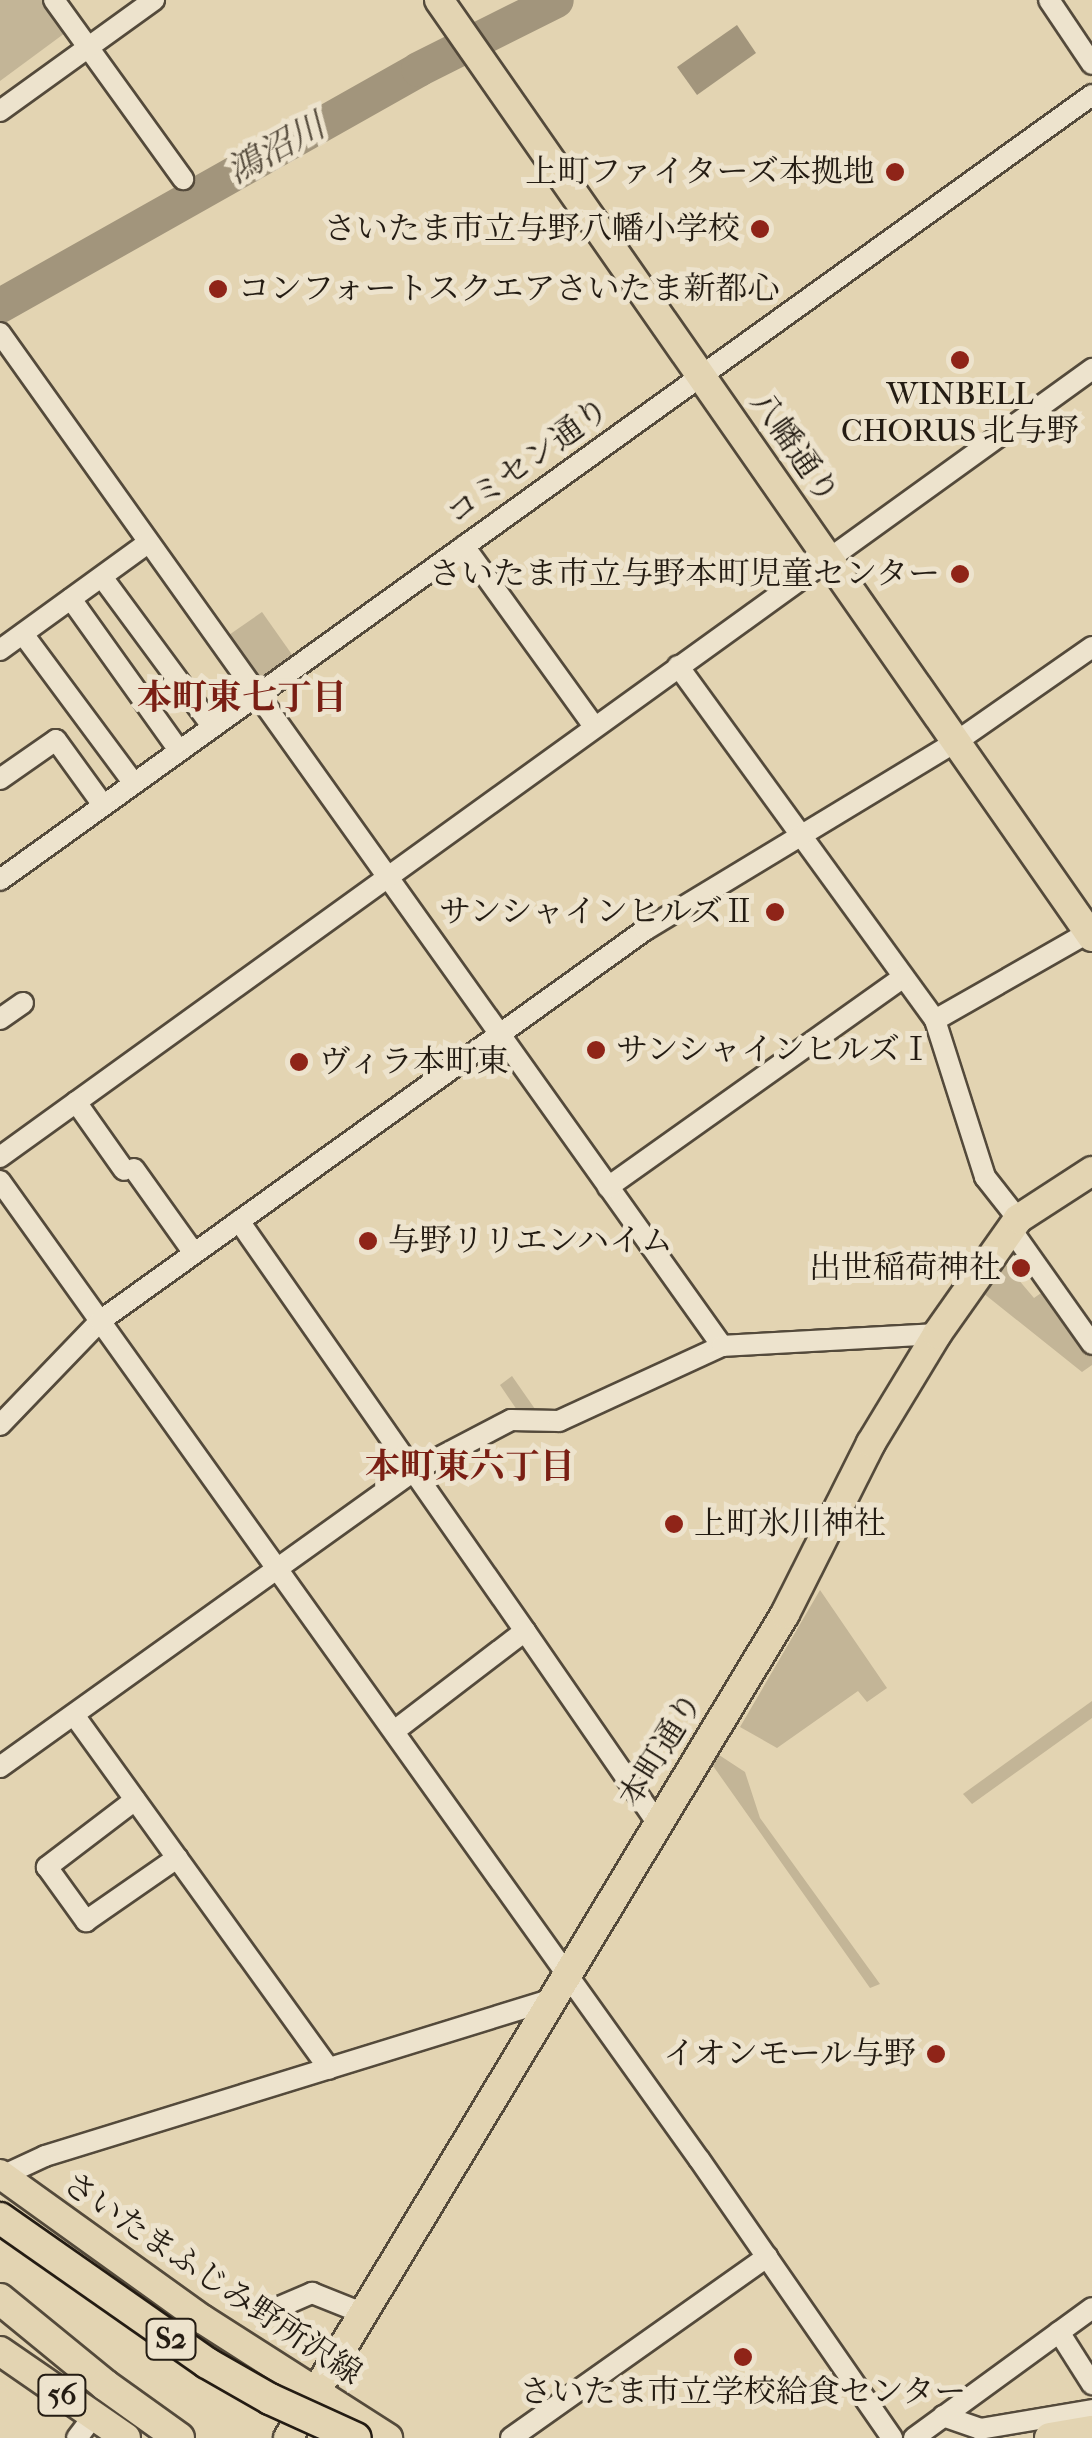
<!DOCTYPE html>
<html>
<head>
<meta charset="utf-8">
<style>
  body { margin:0 }
  #map { position:relative; width:1092px; height:2438px; overflow:hidden; background:#e3d4b2; font-family:"IM FELL French Canon","Noto Serif JP",serif }
  div>[style] { position:absolute }
  .green>* { inset:0; background:#c3b597 }
  .water>* { inset:0; background:#a2957c }
  .river>* { height:35px; margin:-17.5px; padding:0 17.5px; transform-origin:17.5px; border-radius:17.5px; background:#a2957c }
  .roads { filter:drop-shadow(2px 0 #544a3b) drop-shadow(-2px 0 #544a3b) drop-shadow(0 2px #544a3b) drop-shadow(0 -2px #544a3b) }
  .minor>* { height:20px; margin:-10px; padding:0 10px; transform-origin:10px; border-radius:10px; background:#ede3cd }
  .major>* { height:28px; margin:-14px; padding:0 14px; transform-origin:14px; border-radius:14px; background:#e3d4b2 }
  .highway>* { height:30px; margin:-15px; padding:0 15px; transform-origin:15px; border-radius:15px; background:#e3d4b2 }
  .bridges { filter:drop-shadow(2px 0 #241c13) drop-shadow(-2px 0 #241c13) drop-shadow(0 2px #241c13) drop-shadow(0 -2px #241c13) }
  .highway-bridge>* { height:30px; margin:-15px; padding:0 15px; transform-origin:15px; border-radius:15px; background:#e3d4b2 }
  .dots>* { width:28px; height:28px; translate:-50% -50%; box-sizing:border-box; border:5px solid #ede3cd; border-radius:50% }
  span { translate:-50% -50%; white-space:nowrap; text-align:center; line-height:1.15; -webkit-text-stroke:10px #ede3cd; paint-order:stroke }
  .shield-label span { padding:2px 8px; background:#ede3cd; border:2px solid; border-radius:8px; -webkit-text-stroke-width:0 }
  .shield-label { font-size:30px; color:#241c13; font-weight:700 }
  .poi-label { font-size:32px; color:#241c13 }
  .right { translate:-100% -50%; text-align:right }
  .left { translate:0 -50%; text-align:left }
  .street-label { font-size:32px; color:#241c13 }
  .water-label { font-size:35px; color:#564c3d; font-style:italic }
  .neighbourhood-label { font-size:35px; color:#7a1f14; font-weight:700 }
</style>
</head>
<body>
<div id="map">
  <div class="green">
    <div style="clip-path:polygon(0 0,42px 0,65px 33px,0 81px)"></div>
    <div style="clip-path:polygon(262px 612px,293px 656px,257px 681px,226px 637px)"></div>
    <div style="clip-path:polygon(1000px 1258px,1034px 1298px,1048px 1288px,1092px 1350px,1092px 1365px,1082px 1372px,978px 1289px)"></div>
    <div style="clip-path:polygon(512px 1376px,535px 1409px,517px 1410px,500px 1385px)"></div>
    <div style="clip-path:polygon(820px 1590px,887px 1688px,867px 1702px,858px 1691px,777px 1748px,740px 1727px)"></div>
    <div style="clip-path:polygon(1092px 1701px,1092px 1718px,972px 1804px,963px 1794px)"></div>
    <div style="clip-path:polygon(716px 1753px,745px 1772px,760px 1818px,880px 1984px,870px 1988px,711px 1763px)"></div>
  </div>
  <div class="water">
    <div style="clip-path:polygon(737px 25px,756px 53px,697px 95px,677px 67px)"></div>
  </div>
  <div class="river">
    <div style="left:0;top:305px;width:480px;rotate:-29.4deg"></div>
    <div style="left:418px;top:69px;width:154px;rotate:-26.6deg"></div>
  </div>
  <div class="roads">
    <div class="minor">
      <div style="left:54px;top:0;width:221px;rotate:54.2deg"></div>
      <div style="left:1049px;top:0;width:77px;rotate:56.1deg"></div>
      <div style="left:0;top:111px;width:190px;rotate:-35.8deg"></div>
      <div style="left:0;top:333px;width:1244px;rotate:54.52deg"></div>
      <div style="left:464px;top:546px;width:222px;rotate:54.2deg"></div>
      <div style="left:102px;top:577px;width:185px;rotate:53.6deg"></div>
      <div style="left:71px;top:599px;width:184px;rotate:54.5deg"></div>
      <div style="left:23px;top:634px;width:183px;rotate:53.4deg"></div>
      <div style="left:0;top:650px;width:183px;rotate:-35.9deg"></div>
      <div style="left:678px;top:666px;width:437px;rotate:54deg"></div>
      <div style="left:935px;top:1020px;width:165px;rotate:72.3deg"></div>
      <div style="left:985px;top:1177px;width:53px;rotate:51.8deg"></div>
      <div style="left:0;top:779px;width:68px;rotate:-34.9deg"></div>
      <div style="left:56px;top:740px;width:80px;rotate:54.1deg"></div>
      <div style="left:0;top:880px;width:1345px;rotate:-35.71deg"></div>
      <div style="left:0;top:1019px;width:28px;rotate:-35deg"></div>
      <div style="left:935px;top:1020px;width:177px;rotate:-29.7deg"></div>
      <div style="left:76px;top:1102px;width:83px;rotate:54.8deg"></div>
      <div style="left:0;top:1157px;width:1347px;rotate:-35.81deg"></div>
      <div style="left:134px;top:1169px;width:103px;rotate:54.5deg"></div>
      <div style="left:0;top:1181px;width:1202px;rotate:54.45deg"></div>
      <div style="left:699px;top:2159px;width:339px;rotate:55.3deg"></div>
      <div style="left:608px;top:1187px;width:362px;rotate:-35.4deg"></div>
      <div style="left:239px;top:1221px;width:500px;rotate:55.1deg"></div>
      <div style="left:525px;top:1631px;width:165px;rotate:142.6deg"></div>
      <div style="left:1010px;top:1228px;width:142px;rotate:54.7deg"></div>
      <div style="left:0;top:1425px;width:144px;rotate:-46.1deg"></div>
      <div style="left:100px;top:1321px;width:671px;rotate:-35.66deg"></div>
      <div style="left:645px;top:930px;width:363px;rotate:-31.2deg"></div>
      <div style="left:956px;top:742px;width:166px;rotate:-34.9deg"></div>
      <div style="left:525px;top:1631px;width:232px;rotate:55.4deg"></div>
      <div style="left:74px;top:1715px;width:436px;rotate:54.2deg"></div>
      <div style="left:0;top:1767px;width:510px;rotate:-35.59deg"></div>
      <div style="left:415px;top:1470px;width:108px;rotate:-27.5deg"></div>
      <div style="left:511px;top:1420px;width:48px;rotate:1.2deg"></div>
      <div style="left:559px;top:1421px;width:179px;rotate:-24.7deg"></div>
      <div style="left:722px;top:1346px;width:215px;rotate:-3.2deg"></div>
      <div style="left:135px;top:1800px;width:111px;rotate:142.7deg"></div>
      <div style="left:47px;top:1867px;width:67px;rotate:54.2deg"></div>
      <div style="left:86px;top:1921px;width:111px;rotate:-34.7deg"></div>
      <div style="left:2px;top:2176px;width:47px;rotate:-24.9deg"></div>
      <div style="left:45px;top:2156px;width:529px;rotate:-17.17deg"></div>
      <div style="left:270px;top:2311px;width:46px;rotate:-23.2deg"></div>
      <div style="left:312px;top:2293px;width:54px;rotate:21.8deg"></div>
      <div style="left:1059px;top:2332px;width:62px;rotate:57.6deg"></div>
      <div style="left:943px;top:2416px;width:39px;rotate:19deg"></div>
      <div style="left:980px;top:2429px;width:114px;rotate:-9.6deg"></div>
      <div style="left:77px;top:2438px;width:26px;rotate:-53deg"></div>
      <div style="left:511px;top:2438px;width:314px;rotate:-35.3deg"></div>
      <div style="left:914px;top:2438px;width:220px;rotate:-36.1deg"></div>
    </div>
    <div class="major">
      <div style="left:439px;top:0;width:1142px;rotate:55.13deg"></div>
      <div style="left:0;top:2174px;width:249px;rotate:35.7deg"></div>
      <div style="left:202px;top:2319px;width:221px;rotate:32.6deg"></div>
      <div style="left:0;top:2351px;width:153px;rotate:34.6deg"></div>
      <div style="left:288px;top:2438px;width:962px;rotate:-58.9deg"></div>
      <div style="left:785px;top:1614px;width:191px;rotate:-63.3deg"></div>
      <div style="left:871px;top:1443px;width:127px;rotate:-58.8deg"></div>
      <div style="left:937px;top:1334px;width:141px;rotate:-54.8deg"></div>
      <div style="left:1018px;top:1219px;width:88px;rotate:-33deg"></div>
    </div>
    <div class="highway">
      <div style="left:0;top:2299px;width:136px;rotate:39.3deg"></div>
      <div style="left:105px;top:2385px;width:91px;rotate:35.6deg"></div>
      <div style="left:1050px;top:2438px;width:43px;rotate:-9.5deg"></div>
    </div>
  </div>
  <div class="bridges">
    <div class="highway-bridge">
      <div style="left:0;top:2218px;width:253px;rotate:35deg"></div>
      <div style="left:207px;top:2363px;width:73px;rotate:29.7deg"></div>
      <div style="left:270px;top:2399px;width:94px;rotate:24.4deg"></div>
    </div>
  </div>
  <div class="dots">
    <div style="left:895px;top:172px;background:#8f2418"></div>
    <div style="left:760px;top:229px;background:#8f2418"></div>
    <div style="left:218px;top:289px;background:#8f2418"></div>
    <div style="left:960px;top:360px;background:#8f2418"></div>
    <div style="left:960px;top:574px;background:#8f2418"></div>
    <div style="left:775px;top:912px;background:#8f2418"></div>
    <div style="left:596px;top:1050px;background:#8f2418"></div>
    <div style="left:299px;top:1062px;background:#8f2418"></div>
    <div style="left:368px;top:1241px;background:#8f2418"></div>
    <div style="left:1021px;top:1268px;background:#8f2418"></div>
    <div style="left:674px;top:1524px;background:#8f2418"></div>
    <div style="left:936px;top:2054px;background:#8f2418"></div>
    <div style="left:743px;top:2357px;background:#8f2418"></div>
  </div>
  <div class="shield-label">
    <span style="left:171px;top:2339px">S2</span>
    <span style="left:62px;top:2395px">56</span>
  </div>
  <div class="poi-label">
    <span class="right" style="left:875px;top:172px">上町ファイターズ本拠地</span>
    <span class="right" style="left:740px;top:229px">さいたま市立与野八幡小学校</span>
    <span class="left" style="left:238px;top:289px">コンフォートスクエアさいたま新都心</span>
    <span style="left:960px;top:413px">WINBELL<br>CHORUS 北与野</span>
    <span class="right" style="left:940px;top:574px">さいたま市立与野本町児童センター</span>
    <span class="right" style="left:755px;top:912px">サンシャインヒルズⅡ</span>
    <span class="left" style="left:616px;top:1050px">サンシャインヒルズⅠ</span>
    <span class="left" style="left:319px;top:1062px">ヴィラ本町東</span>
    <span class="left" style="left:388px;top:1241px">与野リリエンハイム</span>
    <span class="right" style="left:1001px;top:1268px">出世稲荷神社</span>
    <span class="left" style="left:694px;top:1524px">上町氷川神社</span>
    <span class="right" style="left:916px;top:2054px">イオンモール与野</span>
    <span style="left:743px;top:2392px">さいたま市立学校給食センター</span>
  </div>
  <div class="street-label">
    <span style="left:794px;top:448px;rotate:55deg">八幡通り</span>
    <span style="left:528px;top:462px;rotate:-36deg">コミセン通り</span>
    <span style="left:661px;top:1750px;rotate:-58deg">本町通り</span>
    <span style="left:212px;top:2279px;rotate:34deg">さいたまふじみ野所沢線</span>
  </div>
  <div class="water-label">
    <span style="left:276px;top:149px;rotate:-29deg">鴻沼川</span>
  </div>
  <div class="neighbourhood-label">
    <span style="left:242px;top:698px">本町東七丁目</span>
    <span style="left:470px;top:1467px">本町東六丁目</span>
  </div>
</div>
</body>
</html>
